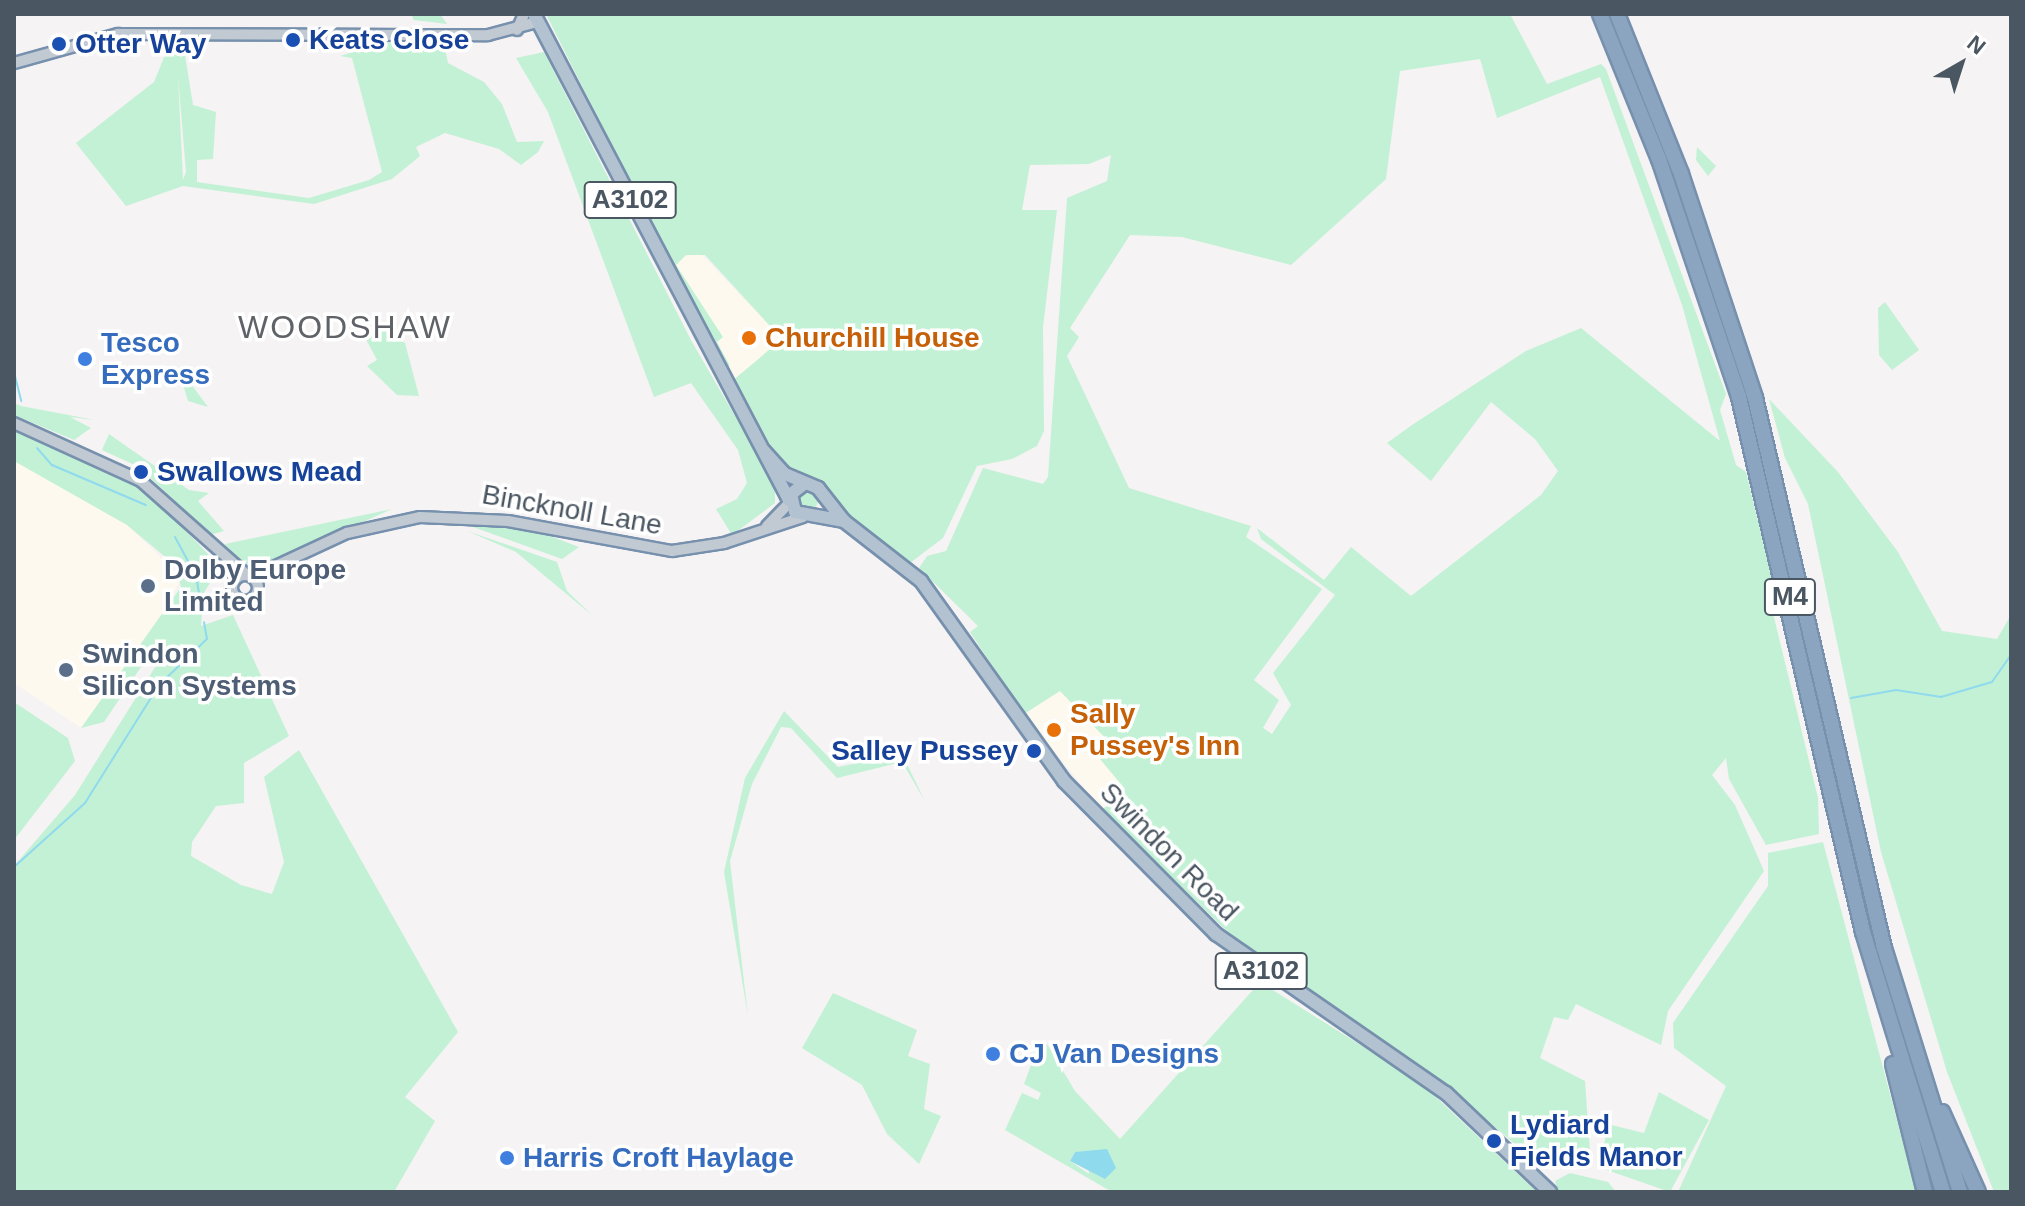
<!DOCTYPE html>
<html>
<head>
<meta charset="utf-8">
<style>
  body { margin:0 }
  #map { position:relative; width:2025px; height:1206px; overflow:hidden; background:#f5f3f3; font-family:Arial,sans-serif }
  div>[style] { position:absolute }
  .commercial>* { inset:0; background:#fdf9ef }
  .green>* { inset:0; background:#c3f1d5 }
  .round { border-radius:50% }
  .water>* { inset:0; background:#90daee }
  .stream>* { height:2px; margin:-1px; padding:0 1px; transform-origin:1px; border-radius:1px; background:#90daee }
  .roads { filter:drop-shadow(2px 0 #7690ad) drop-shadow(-2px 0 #7690ad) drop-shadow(0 2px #7690ad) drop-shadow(0 -2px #7690ad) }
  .tertiary>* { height:10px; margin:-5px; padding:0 5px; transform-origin:5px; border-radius:5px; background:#c1cad2 }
  .tertiary>.ring { margin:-5px; padding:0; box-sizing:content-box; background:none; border:10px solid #c1cad2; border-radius:50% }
  .primary>* { height:12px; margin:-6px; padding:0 6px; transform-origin:6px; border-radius:6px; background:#b3c2d1 }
  .motorway>* { height:14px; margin:-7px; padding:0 7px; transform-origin:7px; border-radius:7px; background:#8ba5c1 }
  .dots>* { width:22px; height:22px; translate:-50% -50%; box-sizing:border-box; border:4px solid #fff; border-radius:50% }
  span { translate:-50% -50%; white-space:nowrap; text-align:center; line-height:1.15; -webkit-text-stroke:7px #fff; paint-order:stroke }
  .shield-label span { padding:2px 6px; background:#fff; border:2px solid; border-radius:6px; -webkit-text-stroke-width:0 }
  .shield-label { font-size:26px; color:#4a5661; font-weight:700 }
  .transit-label { font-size:28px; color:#164399; font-weight:700 }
  .left { translate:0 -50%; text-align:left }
  .right { translate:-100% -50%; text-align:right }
  .food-label { font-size:28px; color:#c56008; font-weight:700 }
  .shop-label { font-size:28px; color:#366cbe; font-weight:700 }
  .street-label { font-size:28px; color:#4a5661 }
  .service-label { font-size:28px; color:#4e5e75; font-weight:700 }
  .quarter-label { font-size:32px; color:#5f6368; letter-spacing:2px }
  .frame { position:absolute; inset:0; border:16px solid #4a5661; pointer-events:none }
  .north { position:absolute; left:1921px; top:24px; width:80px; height:80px; -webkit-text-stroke:6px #fff; paint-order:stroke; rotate:39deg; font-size:22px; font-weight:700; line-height:32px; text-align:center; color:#4a5661 }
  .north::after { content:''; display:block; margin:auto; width:28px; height:36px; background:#4a5661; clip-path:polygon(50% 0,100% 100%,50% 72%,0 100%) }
</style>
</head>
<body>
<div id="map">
  <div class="commercial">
    <div style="clip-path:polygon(699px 252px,783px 340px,731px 382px,665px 264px)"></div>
    <div style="clip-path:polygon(14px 461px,127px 525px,181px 577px,166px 613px,81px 728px,14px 683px)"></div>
    <div style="clip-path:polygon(1060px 691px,1115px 749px,1100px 759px,1125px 789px,1102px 810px,1024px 714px)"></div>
  </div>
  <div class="green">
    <div style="clip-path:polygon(411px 14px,440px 14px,447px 24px,414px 20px)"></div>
    <div style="clip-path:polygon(evenodd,546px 14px,1510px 14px,1547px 84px,1601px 64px,1606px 69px,1726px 394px,1720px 410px,1736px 465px,1746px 472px,1772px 578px,1771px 605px,1818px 798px,1819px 834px,1766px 845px,1729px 779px,1726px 758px,1712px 775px,1735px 805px,1764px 871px,1668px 1011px,1661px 1045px,1576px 1004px,1568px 1020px,1554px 1017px,1540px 1058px,1585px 1081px,1591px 1166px,1565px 1157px,1549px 1167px,1534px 1160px,1433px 1075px,1232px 936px,1102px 810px,1125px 789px,1100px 759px,1115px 748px,1060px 691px,1024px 714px,970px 632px,978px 626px,919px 568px,927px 556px,946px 551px,983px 468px,1043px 484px,1048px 477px,1067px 198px,1107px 181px,1111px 155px,1089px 164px,1030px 165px,1022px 210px,1057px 210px,1043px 327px,1044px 431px,1037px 446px,1012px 459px,977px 466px,943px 538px,910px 563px,771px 453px,731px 382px,782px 339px,705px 255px,686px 255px,676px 265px,723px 337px,717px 342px,730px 366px,720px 362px,546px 14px,1480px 59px,1497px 118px,1600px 77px,1682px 305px,1720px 441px,1581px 328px,1526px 351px,1412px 425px,1387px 443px,1431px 481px,1491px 402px,1535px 439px,1558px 471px,1541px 495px,1411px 596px,1351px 547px,1324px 580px,1257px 528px,1261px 539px,1335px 595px,1273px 673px,1291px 705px,1272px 734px,1263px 728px,1279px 700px,1254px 680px,1322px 589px,1246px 537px,1251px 526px,1129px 488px,1067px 356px,1079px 337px,1070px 328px,1130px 235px,1182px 237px,1291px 265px,1386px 179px,1400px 71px,1480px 59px)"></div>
    <div style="clip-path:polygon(evenodd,398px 39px,444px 43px,448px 63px,484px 82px,502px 104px,517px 142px,544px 141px,538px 152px,521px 165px,499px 149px,445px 133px,416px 147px,420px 156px,392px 179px,314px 204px,183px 186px,126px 206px,76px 143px,154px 82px,167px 50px,185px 55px,193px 105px,216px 112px,213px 159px,197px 160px,197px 182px,309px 198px,369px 180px,382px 172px,352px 58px,340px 56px,398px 39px,178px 76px,186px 172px,183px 180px,178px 76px)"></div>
    <div style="clip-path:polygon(544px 52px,692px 342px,775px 485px,775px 503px,732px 535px,716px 509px,737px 499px,747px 483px,738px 450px,691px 383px,654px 397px,548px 112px,516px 58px)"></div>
    <div style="clip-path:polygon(1697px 147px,1716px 166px,1708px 176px,1696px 160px)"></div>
    <div style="clip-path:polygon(1885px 302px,1919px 350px,1892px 370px,1879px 355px,1878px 308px)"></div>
    <div style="clip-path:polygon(361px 330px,387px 331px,405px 343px,419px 396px,397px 395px,367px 366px,377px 360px)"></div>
    <div style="clip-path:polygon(170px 371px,188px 380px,208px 407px,188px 401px,182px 381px)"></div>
    <div style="clip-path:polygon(1769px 399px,1838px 472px,1898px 552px,1942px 631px,1997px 639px,2011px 615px,2011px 1192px,1994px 1192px,1947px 1072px,1881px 852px,1808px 504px,1785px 458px)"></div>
    <div style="clip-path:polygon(14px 403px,21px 406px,95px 420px,70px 417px,91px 428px,74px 440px,14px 415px)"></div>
    <div style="clip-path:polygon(14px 425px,145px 487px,220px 567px,203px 594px,201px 626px,233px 615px,289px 736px,244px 763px,244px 803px,216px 806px,192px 842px,191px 856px,241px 885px,272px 894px,284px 862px,264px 777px,299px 750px,458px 1032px,405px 1097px,435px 1121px,394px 1192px,14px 1192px,14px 866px,75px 795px,159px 661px,143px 664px,104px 722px,81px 728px,181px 587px,176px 566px,127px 525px,14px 461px)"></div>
    <div style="clip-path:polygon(109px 434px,189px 490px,209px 493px,198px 501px,224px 531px,210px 535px,139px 467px,102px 450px)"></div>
    <div class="round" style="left:796px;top:489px;width:22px;height:22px"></div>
    <div style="clip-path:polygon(392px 509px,260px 568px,244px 565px,225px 544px)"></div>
    <div style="clip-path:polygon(459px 522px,534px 530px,579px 547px,562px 559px)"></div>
    <div style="clip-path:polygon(467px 531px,557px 562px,567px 591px,593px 616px,516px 552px)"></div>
    <div style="clip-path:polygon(14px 702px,68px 738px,75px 761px,14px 840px)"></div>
    <div style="clip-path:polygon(784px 711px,838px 767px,902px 754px,925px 801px,902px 762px,837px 778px,791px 728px,781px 727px,752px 784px,730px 861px,748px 1016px,724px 872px,745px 778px)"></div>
    <div style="clip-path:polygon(1823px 842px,1916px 1192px,1678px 1192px,1726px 1086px,1674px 1048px,1673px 1023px,1768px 886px,1768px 853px)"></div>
    <div style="clip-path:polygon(evenodd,1260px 982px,1421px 1083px,1537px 1192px,1112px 1192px,1005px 1130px,1022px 1093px,1038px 1100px,1041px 1093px,1024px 1084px,1038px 1046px,1047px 1044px,1075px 1091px,1120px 1139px,1260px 982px,1075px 1152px,1088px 1153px,1089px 1174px,1070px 1161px,1075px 1152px)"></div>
    <div style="clip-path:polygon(833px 993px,917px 1030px,908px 1056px,930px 1064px,924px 1109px,941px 1116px,919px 1164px,887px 1134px,862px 1085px,802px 1048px)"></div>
    <div style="clip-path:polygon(1659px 1092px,1709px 1120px,1670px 1192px,1601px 1168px,1607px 1124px,1644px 1133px)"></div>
    <div style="clip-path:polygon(1570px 1173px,1608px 1182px,1616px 1192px,1558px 1192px,1555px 1181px)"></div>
  </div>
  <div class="water">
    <div style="clip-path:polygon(1107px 1149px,1116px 1168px,1105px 1179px,1070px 1161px,1075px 1152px)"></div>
  </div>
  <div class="stream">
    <div style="left:14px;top:372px;width:30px;rotate:76deg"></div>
    <div style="left:37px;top:448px;width:23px;rotate:49deg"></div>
    <div style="left:52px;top:465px;width:102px;rotate:23.1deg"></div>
    <div style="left:175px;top:537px;width:44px;rotate:61.7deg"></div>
    <div style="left:196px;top:576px;width:34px;rotate:80deg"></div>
    <div style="left:1851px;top:698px;width:46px;rotate:-10.1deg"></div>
    <div style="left:1896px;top:690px;width:46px;rotate:8.8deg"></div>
    <div style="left:1941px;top:697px;width:53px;rotate:-16.4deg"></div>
    <div style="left:1992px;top:682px;width:33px;rotate:-55deg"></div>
    <div style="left:14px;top:867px;width:96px;rotate:-42deg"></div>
    <div style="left:85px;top:803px;width:139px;rotate:-57.9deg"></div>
    <div style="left:159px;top:685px;width:66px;rotate:-43.8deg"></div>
    <div style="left:207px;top:639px;width:17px;rotate:-100deg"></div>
  </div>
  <div class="roads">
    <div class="tertiary">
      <div style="left:517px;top:30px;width:17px;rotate:-66deg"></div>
      <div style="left:14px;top:63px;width:108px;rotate:-15.6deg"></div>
      <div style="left:118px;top:34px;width:370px;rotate:0.2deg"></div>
      <div style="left:488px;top:35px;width:51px;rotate:-14.9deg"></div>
      <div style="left:14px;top:423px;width:140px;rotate:24.5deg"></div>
      <div style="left:141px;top:481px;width:142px;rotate:41.6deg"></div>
      <div style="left:767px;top:526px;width:33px;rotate:-46deg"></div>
      <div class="ring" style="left:232px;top:575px;width:16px;height:16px"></div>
      <div style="left:252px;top:577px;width:105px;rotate:-24.9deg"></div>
      <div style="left:347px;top:533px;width:75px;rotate:-12.4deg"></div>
      <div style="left:420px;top:517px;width:88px;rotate:2.6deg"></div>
      <div style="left:508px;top:521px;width:167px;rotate:10.4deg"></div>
      <div style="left:672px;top:551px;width:53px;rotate:-8.7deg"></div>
      <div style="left:724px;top:543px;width:83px;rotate:-18.2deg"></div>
    </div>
    <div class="primary">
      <div style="left:534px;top:14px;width:549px;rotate:62.31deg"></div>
      <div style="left:764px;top:451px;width:31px;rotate:48deg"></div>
      <div style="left:785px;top:474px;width:36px;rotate:23deg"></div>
      <div style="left:818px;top:488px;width:42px;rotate:51.8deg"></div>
      <div style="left:844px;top:521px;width:98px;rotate:37.9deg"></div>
      <div style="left:921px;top:581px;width:246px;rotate:54.4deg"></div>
      <div style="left:1064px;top:781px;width:216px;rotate:45.2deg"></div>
      <div style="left:1216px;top:934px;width:280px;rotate:34.7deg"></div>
      <div style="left:1446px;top:1093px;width:144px;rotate:43.6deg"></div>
      <div style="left:804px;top:484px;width:16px;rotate:142deg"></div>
      <div style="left:791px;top:494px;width:18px;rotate:77deg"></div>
      <div style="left:795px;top:512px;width:50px;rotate:10.4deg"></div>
    </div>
    <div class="motorway">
      <div style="left:1600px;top:14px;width:157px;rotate:67.9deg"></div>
      <div style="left:1659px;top:159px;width:251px;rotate:71.4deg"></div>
      <div style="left:1739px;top:397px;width:549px;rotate:76.95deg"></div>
      <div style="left:1863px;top:932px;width:272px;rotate:72.9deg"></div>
      <div style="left:1617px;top:14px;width:172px;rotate:68.2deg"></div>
      <div style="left:1681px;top:174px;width:236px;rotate:71.7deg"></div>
      <div style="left:1755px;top:398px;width:565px;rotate:76.8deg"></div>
      <div style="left:1884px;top:948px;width:256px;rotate:72.7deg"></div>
      <div style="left:1893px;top:1064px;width:132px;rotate:76deg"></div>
      <div style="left:1942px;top:1112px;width:88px;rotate:65.8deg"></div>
    </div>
  </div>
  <div class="dots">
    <div style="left:293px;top:40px;background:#1a4fb4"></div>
    <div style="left:59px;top:44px;background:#1a4fb4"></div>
    <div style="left:749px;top:338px;background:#e8710a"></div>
    <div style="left:85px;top:359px;background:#3f7fe0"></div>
    <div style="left:141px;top:472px;background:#1a4fb4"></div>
    <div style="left:148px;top:586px;background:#5c6f8a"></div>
    <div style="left:66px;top:670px;background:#5c6f8a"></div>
    <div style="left:1054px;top:730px;background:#e8710a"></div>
    <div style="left:1034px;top:751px;background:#1a4fb4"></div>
    <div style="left:993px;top:1054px;background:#3f7fe0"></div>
    <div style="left:1494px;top:1141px;background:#1a4fb4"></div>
    <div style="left:507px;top:1158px;background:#3f7fe0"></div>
  </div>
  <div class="shield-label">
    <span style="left:630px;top:200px">A3102</span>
    <span style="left:1790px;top:597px">M4</span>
    <span style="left:1261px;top:971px">A3102</span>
  </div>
  <div class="transit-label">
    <span class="left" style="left:309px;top:40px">Keats Close</span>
    <span class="left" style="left:75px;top:44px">Otter Way</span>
    <span class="left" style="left:157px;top:472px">Swallows Mead</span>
    <span class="right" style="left:1018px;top:751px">Salley Pussey</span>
    <span class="left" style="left:1510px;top:1141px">Lydiard<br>Fields Manor</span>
  </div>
  <div class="food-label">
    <span class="left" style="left:765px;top:338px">Churchill House</span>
    <span class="left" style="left:1070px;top:730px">Sally<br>Pussey's Inn</span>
  </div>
  <div class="shop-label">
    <span class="left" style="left:101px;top:359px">Tesco<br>Express</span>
    <span class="left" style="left:1009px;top:1054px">CJ Van Designs</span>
    <span class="left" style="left:523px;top:1158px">Harris Croft Haylage</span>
  </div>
  <div class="street-label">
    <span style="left:572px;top:510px;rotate:10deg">Bincknoll Lane</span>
    <span style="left:1169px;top:852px;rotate:45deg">Swindon Road</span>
  </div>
  <div class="service-label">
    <span class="left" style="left:164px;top:586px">Dolby Europe<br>Limited</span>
    <span class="left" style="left:82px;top:670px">Swindon<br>Silicon Systems</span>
  </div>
  <div class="quarter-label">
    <span style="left:345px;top:327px">WOODSHAW</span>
  </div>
  <div class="frame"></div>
  <div class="north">N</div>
</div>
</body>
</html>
